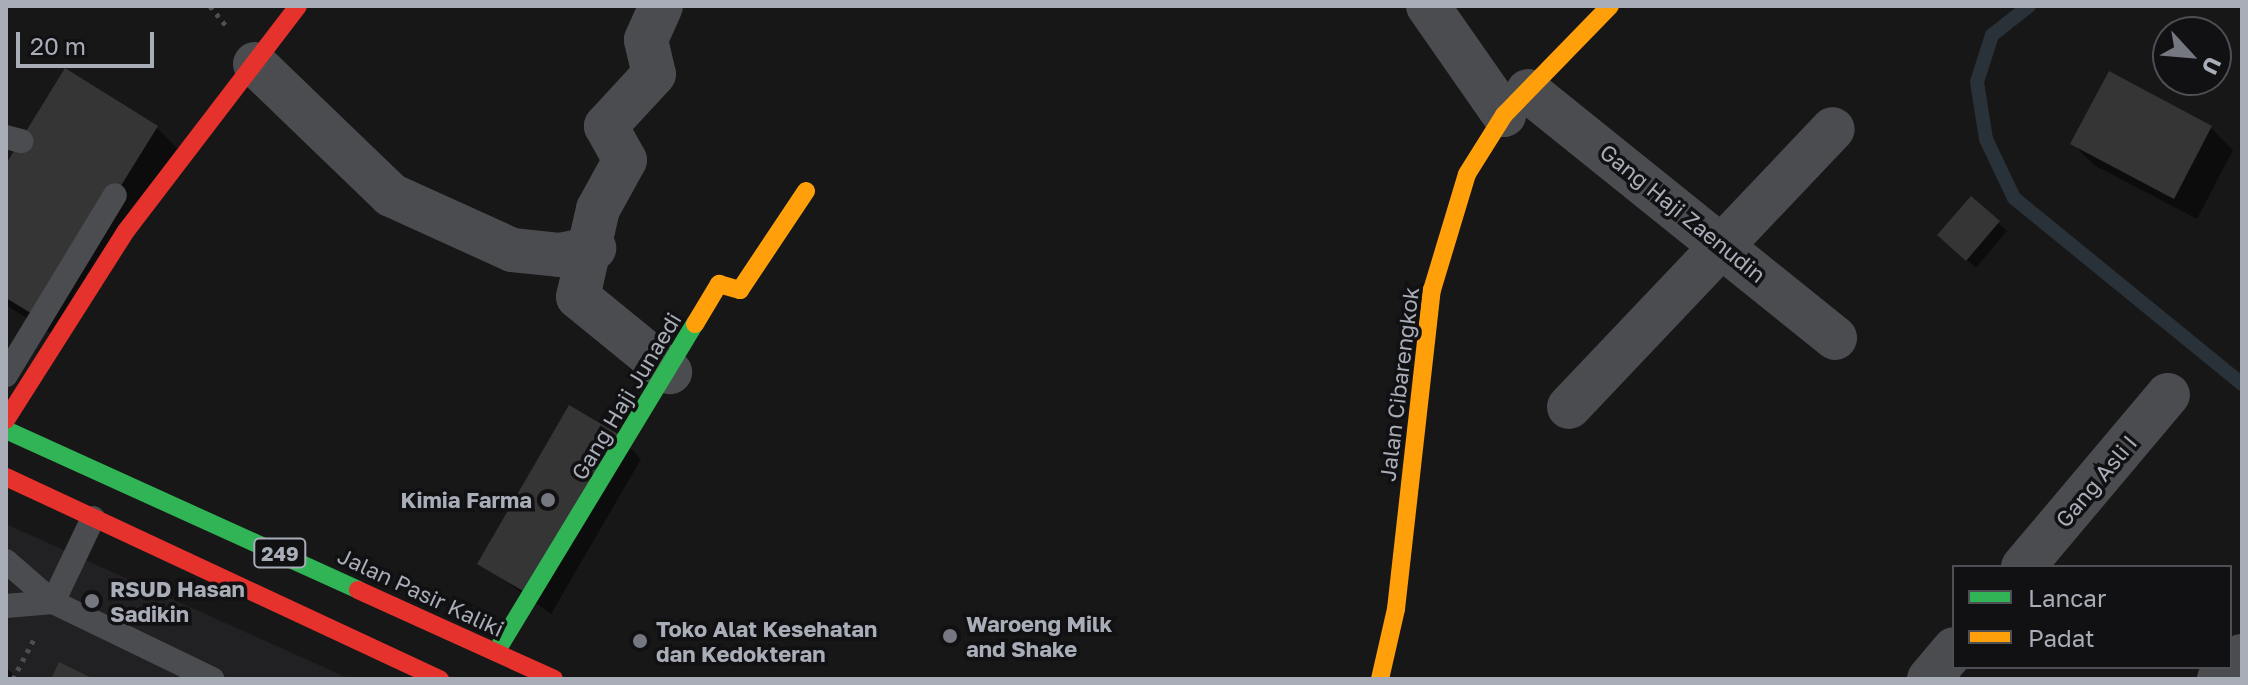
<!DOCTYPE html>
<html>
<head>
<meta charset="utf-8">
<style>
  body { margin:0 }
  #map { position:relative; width:2248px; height:685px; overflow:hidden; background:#171717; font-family:"Golos Text",sans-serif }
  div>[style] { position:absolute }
  .built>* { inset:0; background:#212123 }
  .shadow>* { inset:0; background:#0007 }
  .stream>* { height:14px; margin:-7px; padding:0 7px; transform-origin:7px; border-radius:7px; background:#2a3239 }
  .building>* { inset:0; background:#353536 }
  .path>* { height:5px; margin-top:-2.5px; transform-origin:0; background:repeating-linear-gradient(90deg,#4d4e52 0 4px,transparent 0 10px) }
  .lane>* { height:24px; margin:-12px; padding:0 12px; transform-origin:12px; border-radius:12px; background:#4b4c50 }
  .street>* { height:44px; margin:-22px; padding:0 22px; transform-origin:22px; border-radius:22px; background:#4b4c50 }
  .fast>* { height:18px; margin:-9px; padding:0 9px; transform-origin:9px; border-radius:9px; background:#30b455 }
  .slow>* { height:18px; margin:-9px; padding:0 9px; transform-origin:9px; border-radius:9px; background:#ff9f0a }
  .jam>* { height:18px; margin:-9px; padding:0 9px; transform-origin:9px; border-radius:9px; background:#e5322d }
  .dots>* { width:22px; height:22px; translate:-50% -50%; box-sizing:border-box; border:4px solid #111113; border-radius:50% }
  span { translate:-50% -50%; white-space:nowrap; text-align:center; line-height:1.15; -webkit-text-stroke:7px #111113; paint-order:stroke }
  .shield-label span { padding:2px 6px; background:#111113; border:2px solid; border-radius:6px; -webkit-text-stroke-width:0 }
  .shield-label { font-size:20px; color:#a8adb8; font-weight:700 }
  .street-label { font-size:22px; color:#a8adb8 }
  .poi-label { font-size:22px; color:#a8adb8; font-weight:700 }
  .right { translate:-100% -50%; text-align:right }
  .left { translate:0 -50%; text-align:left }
  .frame { position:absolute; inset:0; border:8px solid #a8adb8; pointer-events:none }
  .legend { position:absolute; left:1952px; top:565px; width:280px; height:104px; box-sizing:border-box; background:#111113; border:2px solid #4d4f55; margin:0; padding:10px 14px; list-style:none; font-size:24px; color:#a8adb8 }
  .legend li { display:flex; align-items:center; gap:16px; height:40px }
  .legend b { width:40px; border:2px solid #4d4f55 }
  .north { position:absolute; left:2152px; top:16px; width:80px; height:80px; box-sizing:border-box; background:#111113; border:2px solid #4d4f55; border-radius:50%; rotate:116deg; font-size:22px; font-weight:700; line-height:32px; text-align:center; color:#a8adb8 }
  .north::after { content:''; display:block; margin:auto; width:28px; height:36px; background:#757880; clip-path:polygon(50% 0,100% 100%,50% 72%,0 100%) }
  .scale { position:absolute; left:16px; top:32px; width:138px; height:36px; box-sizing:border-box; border:4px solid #a8adb8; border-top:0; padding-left:10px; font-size:24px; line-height:28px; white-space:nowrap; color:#a8adb8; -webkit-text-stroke:6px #111113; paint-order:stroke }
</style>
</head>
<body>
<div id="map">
  <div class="built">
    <div style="clip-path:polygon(6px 524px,350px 679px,6px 679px)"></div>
  </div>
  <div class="shadow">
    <div style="clip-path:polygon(156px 127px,182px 153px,65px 342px,6px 305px,6px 167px)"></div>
    <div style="clip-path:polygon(2211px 128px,2233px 150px,2197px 219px,2094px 165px,2072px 143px)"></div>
    <div style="clip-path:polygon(1971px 199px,2007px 231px,1976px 268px,1948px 243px)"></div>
    <div style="clip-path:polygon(619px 437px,641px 459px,551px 614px,480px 563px)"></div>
    <div style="clip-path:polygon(6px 667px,18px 679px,6px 679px)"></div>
  </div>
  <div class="stream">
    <div style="left:2029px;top:6px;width:47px;rotate:141.9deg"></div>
    <div style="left:1992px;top:35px;width:49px;rotate:107.7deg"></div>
    <div style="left:1977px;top:82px;width:58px;rotate:81deg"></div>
    <div style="left:1986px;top:139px;width:65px;rotate:64.6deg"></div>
    <div style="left:2014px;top:198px;width:294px;rotate:39.2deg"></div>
  </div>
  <div class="building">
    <div style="clip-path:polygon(65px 68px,158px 126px,39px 318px,6px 298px,6px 164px)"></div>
    <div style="clip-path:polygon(2109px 71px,2212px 126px,2174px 199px,2070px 144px)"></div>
    <div style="clip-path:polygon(1971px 196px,2000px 221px,1966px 261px,1937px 235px)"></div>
    <div style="clip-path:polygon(569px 405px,620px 435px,528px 594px,477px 564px)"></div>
    <div style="clip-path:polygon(59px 662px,94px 679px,51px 679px)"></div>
  </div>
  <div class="path">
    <div style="left:210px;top:6px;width:27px;rotate:51deg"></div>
    <div style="left:13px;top:679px;width:45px;rotate:-62.3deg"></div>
  </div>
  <div class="lane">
    <div style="left:6px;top:137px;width:16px;rotate:15deg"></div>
    <div style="left:6px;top:375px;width:210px;rotate:-58.8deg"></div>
    <div style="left:6px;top:561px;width:62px;rotate:41.1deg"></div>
    <div style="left:53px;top:602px;width:177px;rotate:25.8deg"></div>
    <div style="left:53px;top:602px;width:93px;rotate:-64.5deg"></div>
    <div style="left:6px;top:606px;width:47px;rotate:-4.9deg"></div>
  </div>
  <div class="street">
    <div style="left:661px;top:6px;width:37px;rotate:114deg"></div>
    <div style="left:646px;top:40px;width:35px;rotate:77deg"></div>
    <div style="left:654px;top:74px;width:71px;rotate:132.7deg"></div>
    <div style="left:606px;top:126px;width:39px;rotate:61deg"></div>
    <div style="left:625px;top:160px;width:56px;rotate:118.9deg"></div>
    <div style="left:598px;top:209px;width:90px;rotate:102.8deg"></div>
    <div style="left:578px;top:297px;width:119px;rotate:39.2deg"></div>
    <div style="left:1428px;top:6px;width:133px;rotate:55.1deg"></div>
    <div style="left:255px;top:64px;width:189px;rotate:43.9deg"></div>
    <div style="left:391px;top:195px;width:133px;rotate:24.4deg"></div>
    <div style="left:512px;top:250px;width:47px;rotate:6.1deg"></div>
    <div style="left:559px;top:255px;width:36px;rotate:-11deg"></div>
    <div style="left:1528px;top:91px;width:394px;rotate:38.8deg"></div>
    <div style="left:1569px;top:407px;width:383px;rotate:-46.5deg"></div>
    <div style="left:2023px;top:567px;width:225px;rotate:-49.9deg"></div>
    <div style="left:1929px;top:679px;width:39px;rotate:-50deg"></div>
    <div style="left:2219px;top:679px;width:33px;rotate:-45deg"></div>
  </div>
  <div class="fast">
    <div style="left:6px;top:430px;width:387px;rotate:24.4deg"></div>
    <div style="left:496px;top:652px;width:384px;rotate:-58.8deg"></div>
  </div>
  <div class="slow">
    <div style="left:695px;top:324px;width:47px;rotate:-59deg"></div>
    <div style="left:719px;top:284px;width:22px;rotate:16deg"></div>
    <div style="left:740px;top:290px;width:119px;rotate:-56.3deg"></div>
    <div style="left:1380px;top:679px;width:72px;rotate:-77.1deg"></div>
    <div style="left:1396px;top:609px;width:321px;rotate:-83.6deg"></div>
    <div style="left:1432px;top:290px;width:121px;rotate:-73.2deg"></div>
    <div style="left:1467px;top:174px;width:70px;rotate:-57.9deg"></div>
    <div style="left:1504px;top:115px;width:152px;rotate:-45.8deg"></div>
  </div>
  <div class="jam">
    <div style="left:6px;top:420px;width:224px;rotate:-57.6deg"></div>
    <div style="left:126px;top:231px;width:283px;rotate:-52.6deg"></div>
    <div style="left:6px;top:477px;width:479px;rotate:25deg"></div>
    <div style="left:358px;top:590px;width:215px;rotate:24.4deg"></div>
  </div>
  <div class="dots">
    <div style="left:548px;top:500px;background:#757880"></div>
    <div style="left:92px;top:601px;background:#757880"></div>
    <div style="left:950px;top:636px;background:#757880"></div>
    <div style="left:640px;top:641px;background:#757880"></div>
  </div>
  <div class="shield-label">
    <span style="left:280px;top:553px">249</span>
  </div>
  <div class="street-label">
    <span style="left:1683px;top:213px;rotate:39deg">Gang Haji Zaenudin</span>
    <span style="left:1399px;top:384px;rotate:-83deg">Jalan Cibarengkok</span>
    <span style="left:626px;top:396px;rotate:-59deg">Gang Haji Junaedi</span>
    <span style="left:2096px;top:481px;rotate:-50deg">Gang Asli I</span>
    <span style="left:421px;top:592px;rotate:25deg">Jalan Pasir Kaliki</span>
  </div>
  <div class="poi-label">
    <span class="right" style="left:532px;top:500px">Kimia Farma</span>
    <span class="left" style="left:110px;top:601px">RSUD Hasan<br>Sadikin</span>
    <span class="left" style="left:966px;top:636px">Waroeng Milk<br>and Shake</span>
    <span class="left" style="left:656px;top:641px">Toko Alat Kesehatan<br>dan Kedokteran</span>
  </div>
  <div class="frame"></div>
  <ul class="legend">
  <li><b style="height:10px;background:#30b455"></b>Lancar</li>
  <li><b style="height:10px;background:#ff9f0a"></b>Padat</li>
  </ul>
  <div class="north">U</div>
  <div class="scale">20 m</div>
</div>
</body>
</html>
